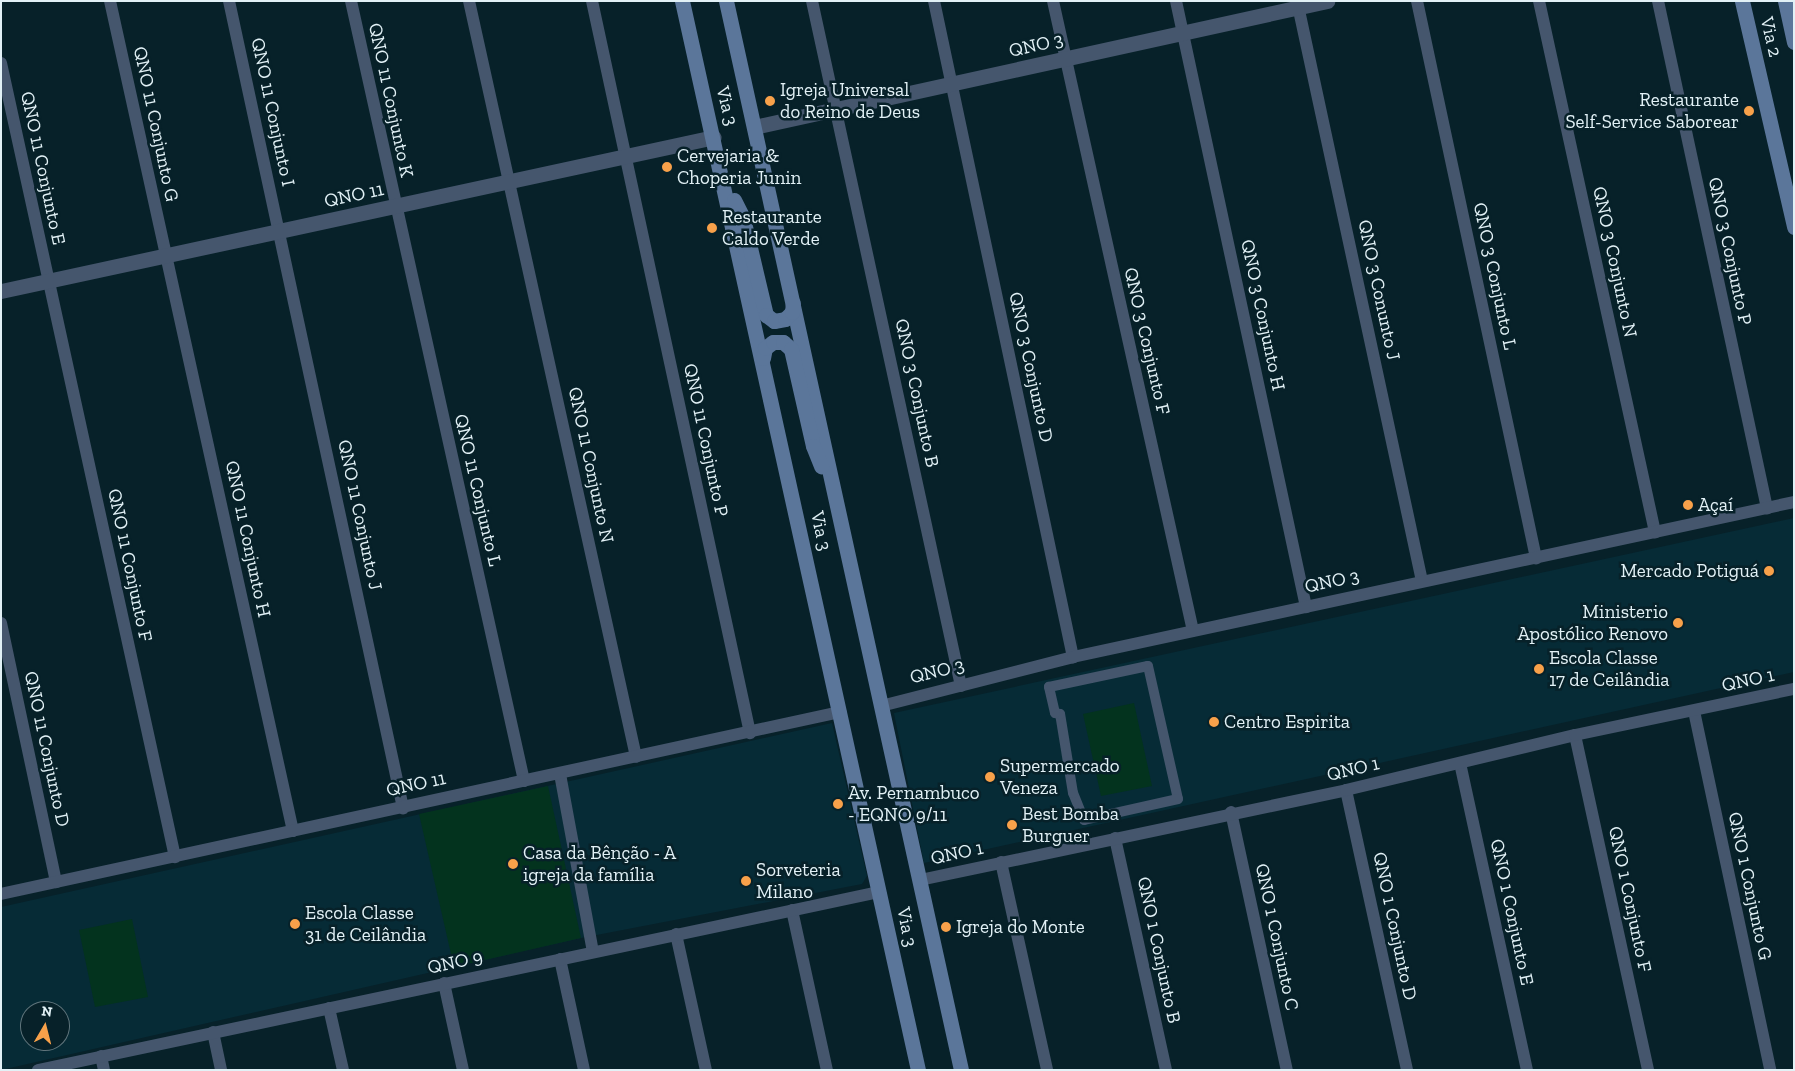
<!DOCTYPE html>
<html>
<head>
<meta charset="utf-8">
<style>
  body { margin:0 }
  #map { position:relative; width:1795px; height:1071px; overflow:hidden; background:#072129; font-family:"Zilla Slab",serif }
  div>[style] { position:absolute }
  .built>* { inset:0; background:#062b36 }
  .green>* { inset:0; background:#03331e }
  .pedestrian>* { height:10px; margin:-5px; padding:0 5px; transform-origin:5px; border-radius:5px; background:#45566d }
  .minor>* { height:12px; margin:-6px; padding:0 6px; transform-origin:6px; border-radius:6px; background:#45566d }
  .tertiary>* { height:15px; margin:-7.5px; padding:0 7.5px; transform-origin:7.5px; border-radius:7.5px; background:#45566d }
  .secondary>* { height:15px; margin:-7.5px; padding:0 7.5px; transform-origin:7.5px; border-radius:7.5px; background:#5b769a }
  .dots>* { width:14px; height:14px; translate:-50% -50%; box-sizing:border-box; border:2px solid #072129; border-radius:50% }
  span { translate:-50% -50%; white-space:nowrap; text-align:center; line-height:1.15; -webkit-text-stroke:5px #072129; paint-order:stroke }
  .street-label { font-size:19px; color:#e2f1f6 }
  .poi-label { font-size:19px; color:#e2f1f6 }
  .left { translate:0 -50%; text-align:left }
  .right { translate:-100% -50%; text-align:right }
  .frame { position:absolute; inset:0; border:2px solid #e2f1f6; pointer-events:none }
  .north { position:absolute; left:20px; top:1001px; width:50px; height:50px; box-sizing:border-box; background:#072129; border:1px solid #5f747b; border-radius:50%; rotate:8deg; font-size:14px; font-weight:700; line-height:20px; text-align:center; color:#e2f1f6 }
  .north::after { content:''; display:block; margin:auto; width:18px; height:22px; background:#f8a14a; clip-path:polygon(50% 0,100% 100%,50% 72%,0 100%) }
</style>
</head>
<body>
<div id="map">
  <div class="built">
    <div style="clip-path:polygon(1794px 518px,1794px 672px,924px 863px,894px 713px)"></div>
    <div style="clip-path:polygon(evenodd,832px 723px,867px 876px,862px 884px,581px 938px,1px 1070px,1px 907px,832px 723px,30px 1011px,60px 1011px,60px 1041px,30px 1041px,30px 1011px)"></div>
  </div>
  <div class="green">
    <div style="clip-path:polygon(1134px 703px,1152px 786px,1101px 796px,1083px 714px)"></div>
    <div style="clip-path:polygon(548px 786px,581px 938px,454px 967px,419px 814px)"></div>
    <div style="clip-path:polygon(132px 919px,148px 997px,95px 1007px,79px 930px)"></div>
  </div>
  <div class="pedestrian">
    <div style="left:1148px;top:666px;width:136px;rotate:77.3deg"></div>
    <div style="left:1178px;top:799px;width:96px;rotate:167.4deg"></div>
    <div style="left:1084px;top:820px;width:29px;rotate:-112deg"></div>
    <div style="left:1073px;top:793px;width:80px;rotate:-99.3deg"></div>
    <div style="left:1060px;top:714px;width:5px;rotate:-169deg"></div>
    <div style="left:1055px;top:713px;width:27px;rotate:-103deg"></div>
    <div style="left:1049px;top:687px;width:101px;rotate:-12deg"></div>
  </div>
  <div class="minor">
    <div style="left:110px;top:1px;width:850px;rotate:77.57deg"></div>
    <div style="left:229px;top:1px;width:826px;rotate:77.83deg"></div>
    <div style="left:351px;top:1px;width:799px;rotate:77.49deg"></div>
    <div style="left:469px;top:1px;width:774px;rotate:77.54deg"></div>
    <div style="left:592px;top:1px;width:749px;rotate:77.82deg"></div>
    <div style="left:812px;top:1px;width:701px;rotate:77.73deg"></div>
    <div style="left:934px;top:1px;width:671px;rotate:78.04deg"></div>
    <div style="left:1053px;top:1px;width:645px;rotate:77.47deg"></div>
    <div style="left:1176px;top:1px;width:620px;rotate:77.89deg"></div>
    <div style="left:1297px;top:1px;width:593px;rotate:77.84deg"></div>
    <div style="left:1417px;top:1px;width:570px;rotate:77.94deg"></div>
    <div style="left:1539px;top:1px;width:544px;rotate:77.68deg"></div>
    <div style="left:1658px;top:1px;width:519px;rotate:77.87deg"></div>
    <div style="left:1px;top:63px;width:813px;rotate:77.64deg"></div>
    <div style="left:1px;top:623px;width:265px;rotate:78deg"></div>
    <div style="left:881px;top:706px;width:198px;rotate:-14.3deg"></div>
    <div style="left:1073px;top:657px;width:737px;rotate:-12.13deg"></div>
    <div style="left:1694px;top:711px;width:367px;rotate:78deg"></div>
    <div style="left:1575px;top:735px;width:343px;rotate:77.7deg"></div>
    <div style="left:1460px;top:763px;width:314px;rotate:77.7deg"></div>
    <div style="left:560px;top:774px;width:181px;rotate:79.5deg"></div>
    <div style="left:1346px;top:790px;width:287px;rotate:77.7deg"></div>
    <div style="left:1231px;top:812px;width:264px;rotate:77.8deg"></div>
    <div style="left:1115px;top:838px;width:238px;rotate:77.6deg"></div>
    <div style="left:1001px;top:862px;width:213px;rotate:77.5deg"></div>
    <div style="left:920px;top:880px;width:435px;rotate:-11.9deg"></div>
    <div style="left:1346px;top:790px;width:236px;rotate:-13.5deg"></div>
    <div style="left:1575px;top:735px;width:224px;rotate:-11.9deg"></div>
    <div style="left:1px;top:894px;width:859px;rotate:-12.24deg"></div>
    <div style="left:792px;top:910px;width:164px;rotate:77.7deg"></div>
    <div style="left:676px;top:934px;width:139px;rotate:77.6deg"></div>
    <div style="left:560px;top:959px;width:114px;rotate:77.8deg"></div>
    <div style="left:444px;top:983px;width:89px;rotate:77.7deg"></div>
    <div style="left:329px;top:1008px;width:64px;rotate:77.3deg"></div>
    <div style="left:213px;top:1032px;width:39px;rotate:78deg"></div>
    <div style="left:101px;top:1056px;width:14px;rotate:78deg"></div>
    <div style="left:38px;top:1070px;width:860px;rotate:-11.95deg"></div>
  </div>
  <div class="tertiary">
    <div style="left:754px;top:127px;width:587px;rotate:-12.4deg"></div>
    <div style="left:1px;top:291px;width:729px;rotate:-12.19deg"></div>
  </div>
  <div class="secondary">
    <div style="left:682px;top:1px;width:1095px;rotate:77.55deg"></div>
    <div style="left:726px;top:1px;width:1095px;rotate:77.6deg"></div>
    <div style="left:1742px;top:1px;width:232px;rotate:77deg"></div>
    <div style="left:1785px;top:1px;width:42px;rotate:77.6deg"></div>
    <div style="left:734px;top:200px;width:20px;rotate:63deg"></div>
    <div style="left:743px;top:218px;width:100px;rotate:76.7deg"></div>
    <div style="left:766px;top:315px;width:10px;rotate:37deg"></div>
    <div style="left:774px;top:321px;width:11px;rotate:-10deg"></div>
    <div style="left:785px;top:319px;width:10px;rotate:-45deg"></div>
    <div style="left:792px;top:312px;width:9px;rotate:-84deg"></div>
    <div style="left:763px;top:358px;width:10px;rotate:-79deg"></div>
    <div style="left:765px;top:348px;width:10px;rotate:-37deg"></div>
    <div style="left:773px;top:342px;width:10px"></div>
    <div style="left:783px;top:342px;width:11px;rotate:41deg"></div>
    <div style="left:791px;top:349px;width:99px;rotate:77.2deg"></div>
    <div style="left:813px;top:446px;width:22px;rotate:68deg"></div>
  </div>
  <div class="dots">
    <div style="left:770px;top:101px;background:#f8a14a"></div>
    <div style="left:1749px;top:111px;background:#f8a14a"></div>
    <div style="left:667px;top:167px;background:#f8a14a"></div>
    <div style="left:712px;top:228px;background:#f8a14a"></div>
    <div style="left:1688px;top:505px;background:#f8a14a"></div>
    <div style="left:1769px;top:571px;background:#f8a14a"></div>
    <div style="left:1678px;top:623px;background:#f8a14a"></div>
    <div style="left:1539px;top:669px;background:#f8a14a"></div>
    <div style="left:1214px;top:722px;background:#f8a14a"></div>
    <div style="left:990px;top:777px;background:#f8a14a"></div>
    <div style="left:838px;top:804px;background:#f8a14a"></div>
    <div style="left:1012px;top:825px;background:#f8a14a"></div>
    <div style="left:513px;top:864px;background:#f8a14a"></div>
    <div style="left:746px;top:881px;background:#f8a14a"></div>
    <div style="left:295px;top:924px;background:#f8a14a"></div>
    <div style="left:946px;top:927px;background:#f8a14a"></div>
  </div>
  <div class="street-label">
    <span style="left:1771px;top:37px;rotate:77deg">Via 2</span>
    <span style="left:1036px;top:45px;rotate:-13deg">QNO 3</span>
    <span style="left:391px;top:100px;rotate:78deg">QNO 11 Conjunto K</span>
    <span style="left:727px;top:106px;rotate:76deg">Via 3</span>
    <span style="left:273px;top:112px;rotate:78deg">QNO 11 Conjunto I</span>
    <span style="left:156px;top:124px;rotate:78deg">QNO 11 Conjunto G</span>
    <span style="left:43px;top:168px;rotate:78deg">QNO 11 Conjunto E</span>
    <span style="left:354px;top:195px;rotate:-12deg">QNO 11</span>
    <span style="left:1730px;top:251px;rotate:78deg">QNO 3 Conjunto P</span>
    <span style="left:1615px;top:262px;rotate:78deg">QNO 3 Conjunto N</span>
    <span style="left:1495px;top:276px;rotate:78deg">QNO 3 Conjunto L</span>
    <span style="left:1379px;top:290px;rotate:78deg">QNO 3 Conunto J</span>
    <span style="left:1263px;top:315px;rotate:78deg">QNO 3 Conjunto H</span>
    <span style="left:1147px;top:341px;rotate:77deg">QNO 3 Conjunto F</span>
    <span style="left:1031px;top:367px;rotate:78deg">QNO 3 Conjunto D</span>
    <span style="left:917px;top:393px;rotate:78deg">QNO 3 Conjunto B</span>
    <span style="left:706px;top:440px;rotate:78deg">QNO 11 Conjunto P</span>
    <span style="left:591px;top:465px;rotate:78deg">QNO 11 Conjunto N</span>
    <span style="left:478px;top:490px;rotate:77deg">QNO 11 Conjunto L</span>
    <span style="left:360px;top:515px;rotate:78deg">QNO 11 Conjunto J</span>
    <span style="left:821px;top:531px;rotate:78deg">Via 3</span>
    <span style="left:248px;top:539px;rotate:78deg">QNO 11 Conjunto H</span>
    <span style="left:130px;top:565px;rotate:78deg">QNO 11 Conjunto F</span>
    <span style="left:1332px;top:581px;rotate:-12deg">QNO 3</span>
    <span style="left:937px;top:671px;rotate:-14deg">QNO 3</span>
    <span style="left:1748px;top:680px;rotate:-12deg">QNO 1</span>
    <span style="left:47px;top:749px;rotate:78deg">QNO 11 Conjunto D</span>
    <span style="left:1353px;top:769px;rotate:-13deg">QNO 1</span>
    <span style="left:416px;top:784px;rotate:-12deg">QNO 11</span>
    <span style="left:957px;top:853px;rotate:-12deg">QNO 1</span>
    <span style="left:1750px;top:886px;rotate:78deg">QNO 1 Conjunto G</span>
    <span style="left:1630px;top:899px;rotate:78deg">QNO 1 Conjunto F</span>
    <span style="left:1512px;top:912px;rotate:78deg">QNO 1 Conjunto E</span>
    <span style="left:1395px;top:926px;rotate:78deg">QNO 1 Conjunto D</span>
    <span style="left:907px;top:927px;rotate:79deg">Via 3</span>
    <span style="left:1277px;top:937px;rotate:78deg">QNO 1 Conjunto C</span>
    <span style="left:1159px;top:950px;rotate:78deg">QNO 1 Conjunto B</span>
    <span style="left:455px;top:962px;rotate:-12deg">QNO 9</span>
  </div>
  <div class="poi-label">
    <span class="left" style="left:780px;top:101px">Igreja Universal<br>do Reino de Deus</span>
    <span class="right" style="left:1739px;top:111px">Restaurante<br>Self-Service Saborear</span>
    <span class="left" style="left:677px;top:167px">Cervejaria &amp;<br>Choperia Junin</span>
    <span class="left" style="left:722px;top:228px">Restaurante<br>Caldo Verde</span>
    <span class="left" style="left:1698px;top:505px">Açaí</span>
    <span class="right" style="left:1759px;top:571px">Mercado Potiguá</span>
    <span class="right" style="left:1668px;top:623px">Ministerio<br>Apostólico Renovo</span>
    <span class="left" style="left:1549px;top:669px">Escola Classe<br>17 de Ceilândia</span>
    <span class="left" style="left:1224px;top:722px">Centro Espirita</span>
    <span class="left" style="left:1000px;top:777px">Supermercado<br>Veneza</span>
    <span class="left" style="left:848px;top:804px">Av. Pernambuco<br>- EQNO 9/11</span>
    <span class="left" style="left:1022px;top:825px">Best Bomba<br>Burguer</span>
    <span class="left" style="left:523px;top:864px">Casa da Bênção - A<br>igreja da família</span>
    <span class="left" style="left:756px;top:881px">Sorveteria<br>Milano</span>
    <span class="left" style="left:305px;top:924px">Escola Classe<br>31 de Ceilândia</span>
    <span class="left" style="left:956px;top:927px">Igreja do Monte</span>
  </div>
  <div class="frame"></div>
  <div class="north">N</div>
</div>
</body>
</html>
